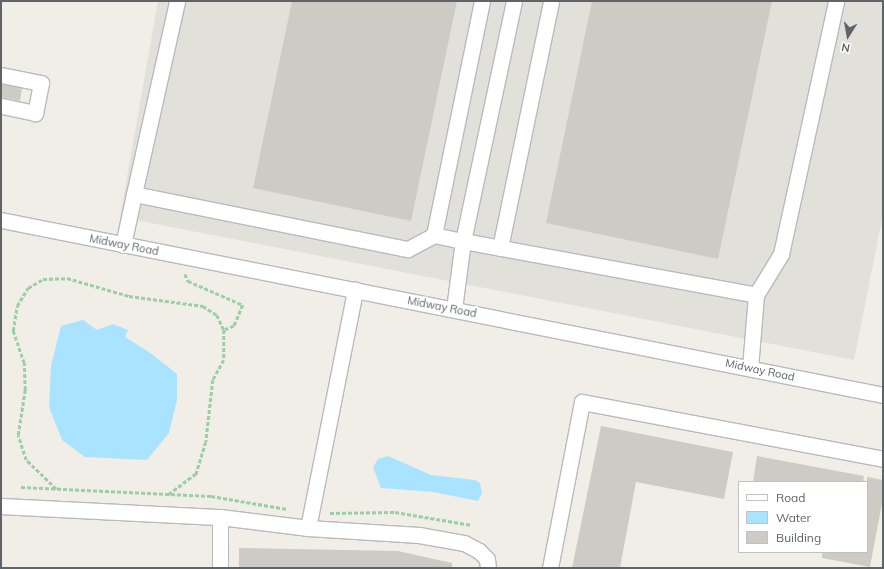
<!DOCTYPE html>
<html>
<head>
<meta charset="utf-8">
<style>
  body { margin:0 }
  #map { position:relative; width:884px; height:569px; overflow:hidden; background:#f1eee7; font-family:Mulish,sans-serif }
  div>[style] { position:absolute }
  .industrial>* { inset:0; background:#e2e0db }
  .water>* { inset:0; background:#a9e3ff }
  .building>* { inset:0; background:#cecbc6 }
  .path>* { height:2.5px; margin-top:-1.25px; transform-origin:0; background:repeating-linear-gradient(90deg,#9ccea5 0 4px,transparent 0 6px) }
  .roads { filter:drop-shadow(1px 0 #b7babe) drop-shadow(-1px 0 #b7babe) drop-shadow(0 1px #b7babe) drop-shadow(0 -1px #b7babe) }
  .minor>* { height:15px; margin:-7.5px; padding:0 7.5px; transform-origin:7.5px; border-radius:7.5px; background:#fff }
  span { translate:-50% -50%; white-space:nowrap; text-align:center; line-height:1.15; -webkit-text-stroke:3.5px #fff; paint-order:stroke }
  .street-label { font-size:11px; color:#5e6468 }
  .frame { position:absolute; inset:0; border:2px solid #5e6468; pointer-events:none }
  .legend { position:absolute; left:738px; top:481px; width:130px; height:72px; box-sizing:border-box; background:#fff; border:1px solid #bfc1c3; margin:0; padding:5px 7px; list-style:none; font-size:12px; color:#5e6468 }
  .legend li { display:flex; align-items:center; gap:8px; height:20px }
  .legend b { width:20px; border:1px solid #bfc1c3 }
  .north { position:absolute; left:828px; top:16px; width:40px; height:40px; -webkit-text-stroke:3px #fff; paint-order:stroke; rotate:191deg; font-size:11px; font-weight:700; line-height:16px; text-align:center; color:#5e6468 }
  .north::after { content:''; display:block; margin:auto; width:14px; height:18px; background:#5e6468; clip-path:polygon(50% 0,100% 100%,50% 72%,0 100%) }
</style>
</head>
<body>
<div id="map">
  <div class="industrial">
    <div style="clip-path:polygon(158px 1px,883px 1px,883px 214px,854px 360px,120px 217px)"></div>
  </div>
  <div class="water">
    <div style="clip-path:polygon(83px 320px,97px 330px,113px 324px,128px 330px,125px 337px,149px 352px,177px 374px,177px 400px,169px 433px,147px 460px,85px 457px,62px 440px,49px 407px,51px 366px,61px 326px)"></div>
    <div style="clip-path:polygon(388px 456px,431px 475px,475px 480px,480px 483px,482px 493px,478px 501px,433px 492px,381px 488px,373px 467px,378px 459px)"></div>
  </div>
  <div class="building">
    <div style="clip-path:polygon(292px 1px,457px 1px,411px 221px,253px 188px)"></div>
    <div style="clip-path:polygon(592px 1px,772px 1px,718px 259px,546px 223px)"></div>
    <div style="clip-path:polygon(1px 84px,22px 88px,20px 101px,1px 97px)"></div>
    <div style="clip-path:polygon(601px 426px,733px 452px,724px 499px,636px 482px,620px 568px,572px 568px)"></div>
    <div style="clip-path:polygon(757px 456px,864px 476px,863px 482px,753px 482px)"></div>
    <div style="clip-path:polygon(867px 477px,883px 480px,883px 498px,870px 567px,822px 558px,822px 552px,868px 552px)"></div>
    <div style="clip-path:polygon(239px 548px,398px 551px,452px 563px,452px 568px,239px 568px)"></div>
  </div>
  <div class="path">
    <div style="left:185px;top:274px;width:8px;rotate:67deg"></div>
    <div style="left:188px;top:281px;width:60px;rotate:23.6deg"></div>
    <div style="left:243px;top:305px;width:23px;rotate:113deg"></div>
    <div style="left:234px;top:326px;width:11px;rotate:158deg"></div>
    <div style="left:21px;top:487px;width:190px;rotate:2.7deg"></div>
    <div style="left:211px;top:496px;width:77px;rotate:9.7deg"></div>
    <div style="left:56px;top:489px;width:42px;rotate:-136deg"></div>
    <div style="left:26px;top:460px;width:26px;rotate:-108deg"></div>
    <div style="left:18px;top:435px;width:46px;rotate:-81.2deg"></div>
    <div style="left:25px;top:390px;width:27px;rotate:-92deg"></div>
    <div style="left:24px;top:363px;width:34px;rotate:-109deg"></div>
    <div style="left:13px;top:331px;width:25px;rotate:-81deg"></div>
    <div style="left:17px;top:306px;width:21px;rotate:-59deg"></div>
    <div style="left:28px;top:288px;width:17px;rotate:-31deg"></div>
    <div style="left:43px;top:279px;width:24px;rotate:-2deg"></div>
    <div style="left:67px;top:278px;width:65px;rotate:16.2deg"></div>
    <div style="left:129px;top:296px;width:75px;rotate:7.7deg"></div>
    <div style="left:203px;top:306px;width:17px;rotate:33deg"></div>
    <div style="left:217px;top:315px;width:17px;rotate:65deg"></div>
    <div style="left:224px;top:330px;width:30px;rotate:90deg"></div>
    <div style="left:224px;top:360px;width:23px;rotate:119deg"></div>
    <div style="left:213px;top:380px;width:62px;rotate:96.4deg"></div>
    <div style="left:206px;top:442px;width:34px;rotate:107deg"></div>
    <div style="left:196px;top:474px;width:34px;rotate:143deg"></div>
    <div style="left:330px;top:513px;width:65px;rotate:-0.9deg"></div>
    <div style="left:395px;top:512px;width:78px;rotate:9.6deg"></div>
  </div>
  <div class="roads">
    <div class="minor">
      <div style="left:1px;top:75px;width:41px;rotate:11.3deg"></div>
      <div style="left:41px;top:83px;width:31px;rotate:101deg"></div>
      <div style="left:35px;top:113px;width:35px;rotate:-168deg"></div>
      <div style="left:134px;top:194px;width:198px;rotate:-77.4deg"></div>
      <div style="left:1px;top:220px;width:899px;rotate:11.22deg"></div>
      <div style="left:434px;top:235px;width:239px;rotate:-78.4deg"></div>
      <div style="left:123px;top:245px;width:52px;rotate:-77.8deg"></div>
      <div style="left:134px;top:194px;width:279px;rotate:11.4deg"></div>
      <div style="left:408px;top:249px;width:30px;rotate:-28deg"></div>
      <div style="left:434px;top:235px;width:30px;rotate:12deg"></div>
      <div style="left:463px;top:241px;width:245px;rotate:-78deg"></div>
      <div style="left:500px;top:248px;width:252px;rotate:-78.3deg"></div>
      <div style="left:756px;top:295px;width:48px;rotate:-58.6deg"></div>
      <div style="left:781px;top:254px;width:259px;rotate:-77.7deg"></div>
      <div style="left:454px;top:309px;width:69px;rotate:-82.5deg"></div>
      <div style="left:463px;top:241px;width:298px;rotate:10.4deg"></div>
      <div style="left:756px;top:295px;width:73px;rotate:94.7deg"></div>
      <div style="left:1px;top:506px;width:219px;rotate:2.9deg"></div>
      <div style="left:308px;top:528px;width:111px;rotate:3.6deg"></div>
      <div style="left:419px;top:535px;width:46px;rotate:10.1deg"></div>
      <div style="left:464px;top:543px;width:17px;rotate:28deg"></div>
      <div style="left:479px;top:551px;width:11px;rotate:45deg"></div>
      <div style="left:487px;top:559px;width:9px;rotate:84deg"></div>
      <div style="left:220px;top:568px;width:51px;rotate:-90deg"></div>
      <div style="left:220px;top:517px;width:89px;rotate:7.1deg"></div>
      <div style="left:308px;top:528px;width:243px;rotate:-78.8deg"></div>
      <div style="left:550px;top:568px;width:169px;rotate:-79.1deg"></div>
      <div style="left:582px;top:402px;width:306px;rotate:10.7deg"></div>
    </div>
  </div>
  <div class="street-label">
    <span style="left:124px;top:245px;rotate:11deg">Midway Road</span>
    <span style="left:442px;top:307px;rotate:11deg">Midway Road</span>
    <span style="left:760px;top:370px;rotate:12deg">Midway Road</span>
  </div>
  <div class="frame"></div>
  <ul class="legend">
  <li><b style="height:5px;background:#fff"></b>Road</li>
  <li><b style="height:11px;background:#a9e3ff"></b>Water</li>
  <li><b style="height:11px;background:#cecbc6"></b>Building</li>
  </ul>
  <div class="north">N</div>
</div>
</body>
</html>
